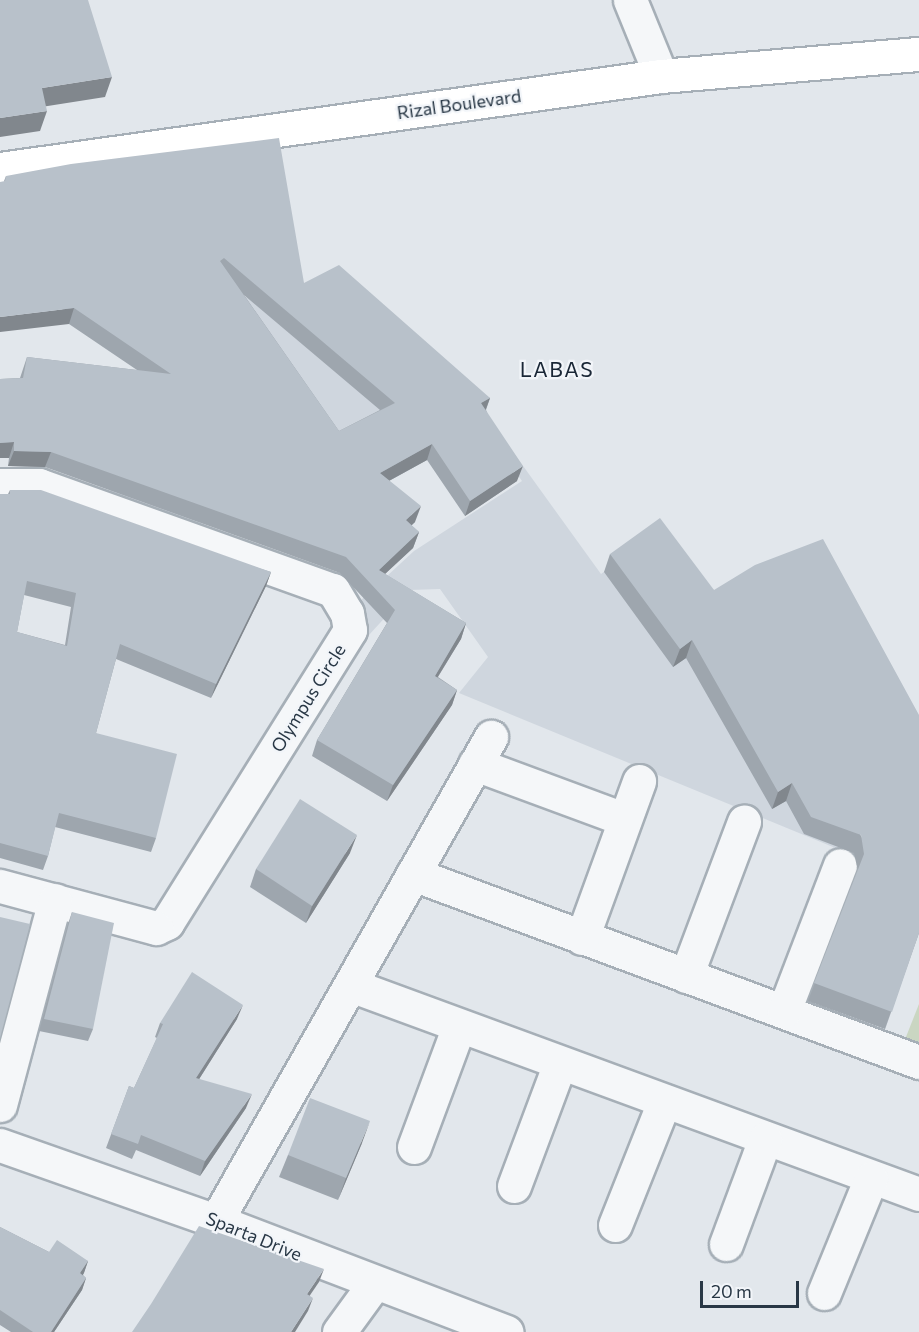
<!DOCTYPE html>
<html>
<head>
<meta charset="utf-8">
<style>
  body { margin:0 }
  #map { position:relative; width:919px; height:1332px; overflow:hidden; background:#e2e7ec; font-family:Commissioner,sans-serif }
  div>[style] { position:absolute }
  .built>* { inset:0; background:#cfd6de }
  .green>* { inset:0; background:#cad6c2 }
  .roads { filter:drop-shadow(2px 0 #a6afb7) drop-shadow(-2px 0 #a6afb7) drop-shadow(0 2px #a6afb7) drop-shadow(0 -2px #a6afb7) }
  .minor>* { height:33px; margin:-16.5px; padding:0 16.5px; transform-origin:16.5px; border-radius:16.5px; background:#f5f7f9 }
  .major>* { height:33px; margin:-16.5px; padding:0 16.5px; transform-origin:16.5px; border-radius:16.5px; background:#fff }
  .wall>* { inset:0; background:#9ea6ae }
  .shaded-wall>* { inset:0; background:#81878d }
  .building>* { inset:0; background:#b8c1ca }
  span { translate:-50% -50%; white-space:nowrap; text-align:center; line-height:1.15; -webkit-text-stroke:4.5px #f2f5f9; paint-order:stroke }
  .street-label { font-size:18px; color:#283745 }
  .quarter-label { font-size:21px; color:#1a2736; letter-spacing:1.5px }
  .scale { position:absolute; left:700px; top:1281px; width:99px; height:27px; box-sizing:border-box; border:3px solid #283745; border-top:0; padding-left:8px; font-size:18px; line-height:21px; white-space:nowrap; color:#283745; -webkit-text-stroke:4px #f2f5f9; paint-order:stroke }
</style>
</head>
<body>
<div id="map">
  <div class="built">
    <div style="clip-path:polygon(279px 291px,487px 416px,601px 574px,654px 535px,919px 932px,885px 1030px,795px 997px,850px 854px,459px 693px,488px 657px,440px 589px,410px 590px,369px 635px,360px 601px,414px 551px,522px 481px,485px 428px,367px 493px,200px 519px,200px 523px,110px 491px,107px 486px,153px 428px,224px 300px)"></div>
  </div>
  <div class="green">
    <div style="clip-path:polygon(919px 1004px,919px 1048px,904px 1042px)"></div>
  </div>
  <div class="roads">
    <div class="minor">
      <div style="left:630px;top:0;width:82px;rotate:67.8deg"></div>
      <div style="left:0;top:485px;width:39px"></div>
      <div style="left:39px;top:485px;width:312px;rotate:19.7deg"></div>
      <div style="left:333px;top:590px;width:27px;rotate:59deg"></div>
      <div style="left:347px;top:613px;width:17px;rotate:80deg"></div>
      <div style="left:350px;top:630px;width:345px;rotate:122deg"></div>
      <div style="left:167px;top:923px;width:12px;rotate:156deg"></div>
      <div style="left:156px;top:928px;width:162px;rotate:-164.9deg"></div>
      <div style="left:475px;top:764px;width:159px;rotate:20.3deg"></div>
      <div style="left:413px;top:874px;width:540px;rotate:20.38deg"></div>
      <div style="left:582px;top:938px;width:167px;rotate:-70deg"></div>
      <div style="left:686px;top:976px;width:165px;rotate:-69.4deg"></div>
      <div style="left:353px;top:986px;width:603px;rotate:20.18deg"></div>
      <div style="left:784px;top:1011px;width:156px;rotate:-69deg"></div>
      <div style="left:0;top:1105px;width:212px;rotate:-75deg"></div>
      <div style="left:0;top:1145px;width:229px;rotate:19.4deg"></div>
      <div style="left:216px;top:1221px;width:311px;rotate:20.9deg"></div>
      <div style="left:414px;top:1147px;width:129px;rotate:-69.6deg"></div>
      <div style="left:514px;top:1186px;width:131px;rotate:-69.5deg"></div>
      <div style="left:216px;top:1221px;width:557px;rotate:-60.4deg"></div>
      <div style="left:615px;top:1225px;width:132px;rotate:-68.3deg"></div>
      <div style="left:726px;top:1244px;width:112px;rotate:-69.6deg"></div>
      <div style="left:824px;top:1293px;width:124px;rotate:-67.8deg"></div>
      <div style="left:339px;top:1332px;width:59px;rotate:-53.9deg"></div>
    </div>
    <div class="major">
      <div style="left:0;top:169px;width:668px;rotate:-8.01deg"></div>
      <div style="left:661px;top:76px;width:259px;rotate:-4.9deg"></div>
    </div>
  </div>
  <div class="wall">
    <div style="clip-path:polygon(evenodd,6px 176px,304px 283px,490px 398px,486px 410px,517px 481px,465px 516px,427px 460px,389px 481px,415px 522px,411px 525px,419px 532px,413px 548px,385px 574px,466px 623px,461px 639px,438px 677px,457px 690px,452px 705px,387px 801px,312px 756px,317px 740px,387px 623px,340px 573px,45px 467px,8px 466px,9px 458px,0 458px,0 379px,20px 378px,27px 357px,137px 370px,69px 324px,4px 181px,6px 176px,244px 295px,380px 410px,339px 431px,244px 295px)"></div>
    <div style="clip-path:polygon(evenodd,10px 490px,271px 572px,266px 586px,211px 698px,116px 659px,96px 733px,156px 838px,151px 852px,55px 827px,48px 856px,43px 870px,0 858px,0 494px,8px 494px,10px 490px,24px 595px,71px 607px,65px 645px,17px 632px,24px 595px)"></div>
    <div style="clip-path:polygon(610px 554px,714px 590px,919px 933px,885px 1029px,808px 1001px,858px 871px,854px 853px,804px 834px,786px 801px,772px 809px,686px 658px,673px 667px,604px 572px)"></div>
    <div style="clip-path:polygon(350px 853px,306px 923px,250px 887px,256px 869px)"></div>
    <div style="clip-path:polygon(72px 912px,93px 1029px,88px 1041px,39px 1031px,68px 924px)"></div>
    <div style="clip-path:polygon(237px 1019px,199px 1079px,246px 1108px,200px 1176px,136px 1150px,132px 1159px,106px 1148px,129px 1086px,134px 1088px,157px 1038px,155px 1037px,160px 1023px)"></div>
    <div style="clip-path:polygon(362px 1143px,338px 1200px,279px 1177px,288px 1155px)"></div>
    <div style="clip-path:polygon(0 1227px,49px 1252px,88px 1261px,83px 1275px,86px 1278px,82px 1290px,54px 1332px,11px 1332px,0 1325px)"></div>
  </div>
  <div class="shaded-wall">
    <div style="clip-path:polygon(112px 77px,105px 97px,35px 108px,42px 88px)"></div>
    <div style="clip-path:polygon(47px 111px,40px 131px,0 137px,0 118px)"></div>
    <div style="clip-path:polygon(74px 308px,69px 324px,0 332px,0 317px)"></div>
    <div style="clip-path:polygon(490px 398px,484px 414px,481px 403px)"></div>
    <div style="clip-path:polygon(14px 442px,9px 458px,0 458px,0 443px)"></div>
    <div style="clip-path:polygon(432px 444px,427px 460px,374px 489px,380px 473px)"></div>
    <div style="clip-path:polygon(14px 451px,51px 452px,45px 467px,8px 466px)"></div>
    <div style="clip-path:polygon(523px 466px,517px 481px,465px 516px,470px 501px)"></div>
    <div style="clip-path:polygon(421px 506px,415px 522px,401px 536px,406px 520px)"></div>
    <div style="clip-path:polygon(419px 532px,413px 548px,373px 585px,379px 570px)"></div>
    <div style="clip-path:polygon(271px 572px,266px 586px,211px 698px,216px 684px)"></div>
    <div style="clip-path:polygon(466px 623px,461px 639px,429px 691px,435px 676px)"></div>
    <div style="clip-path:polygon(692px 640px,686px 658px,673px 667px,680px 649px)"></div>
    <div style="clip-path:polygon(457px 690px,452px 705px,387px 801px,393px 785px)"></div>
    <div style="clip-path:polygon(792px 783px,786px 801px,772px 809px,778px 792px)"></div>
    <div style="clip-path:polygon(357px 835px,350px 853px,306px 923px,312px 906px)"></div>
    <div style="clip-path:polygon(243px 1005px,237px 1019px,191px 1092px,196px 1078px)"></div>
    <div style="clip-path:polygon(252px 1094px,246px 1108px,200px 1176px,205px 1161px)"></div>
    <div style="clip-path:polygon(370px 1121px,362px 1143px,338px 1200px,346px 1178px)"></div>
    <div style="clip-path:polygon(88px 1261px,84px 1273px,76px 1285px,80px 1273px)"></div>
    <div style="clip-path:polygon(324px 1269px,319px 1282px,302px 1307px,307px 1294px)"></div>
    <div style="clip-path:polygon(86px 1278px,82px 1290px,54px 1332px,51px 1332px)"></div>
    <div style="clip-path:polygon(313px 1298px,308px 1311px,295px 1332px,291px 1332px)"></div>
  </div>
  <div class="building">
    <div style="clip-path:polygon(0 0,88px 0,112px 77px,42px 88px,47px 111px,0 118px)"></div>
    <div style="clip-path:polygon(evenodd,279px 138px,304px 283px,339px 265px,490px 398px,481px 403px,523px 466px,470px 501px,432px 444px,380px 473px,421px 506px,406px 520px,419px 532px,379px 570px,466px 623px,435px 676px,457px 690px,393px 785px,317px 740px,395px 610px,346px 557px,51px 452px,14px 451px,14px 442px,0 443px,0 379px,23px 378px,27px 357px,171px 374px,74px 308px,0 317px,0 182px,5px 181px,6px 176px,71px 164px,279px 138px,224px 258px,395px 403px,339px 431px,220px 261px,224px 258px)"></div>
    <div style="clip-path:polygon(evenodd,10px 490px,41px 490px,271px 572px,216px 684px,120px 644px,96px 733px,177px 754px,156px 838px,59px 813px,48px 856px,0 843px,0 494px,10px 494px,10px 490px,27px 581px,76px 593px,67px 646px,17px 632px,27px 581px)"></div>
    <div style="clip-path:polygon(660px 518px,714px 590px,755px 565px,823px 539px,919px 715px,919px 933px,892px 1012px,814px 983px,864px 854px,861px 835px,811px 817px,792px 783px,778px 792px,692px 640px,680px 649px,610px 554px)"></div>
    <div style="clip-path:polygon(300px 799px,357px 835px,312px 906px,256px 869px)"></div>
    <div style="clip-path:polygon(72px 912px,114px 923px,93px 1029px,44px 1019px)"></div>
    <div style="clip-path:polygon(0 917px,30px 924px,0 1038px)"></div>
    <div style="clip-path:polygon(192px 972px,243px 1005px,196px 1078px,252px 1094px,205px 1161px,141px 1135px,138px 1144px,111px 1134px,129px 1086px,134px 1088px,163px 1024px,160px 1023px)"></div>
    <div style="clip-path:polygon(310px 1098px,370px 1121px,346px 1178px,288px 1155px)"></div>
    <div style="clip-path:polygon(199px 1226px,324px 1269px,307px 1294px,313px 1298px,291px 1332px,132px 1332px,151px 1304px)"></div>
    <div style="clip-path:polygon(0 1227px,49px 1252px,57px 1240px,88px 1261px,80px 1273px,86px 1278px,51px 1332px,33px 1332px,0 1310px)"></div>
  </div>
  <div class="street-label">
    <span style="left:459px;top:104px;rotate:-8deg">Rizal Boulevard</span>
    <span style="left:308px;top:698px;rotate:-58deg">Olympus Circle</span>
    <span style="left:254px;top:1236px;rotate:22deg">Sparta Drive</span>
  </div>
  <div class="quarter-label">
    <span style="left:557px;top:369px">LABAS</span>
  </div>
  <div class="scale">20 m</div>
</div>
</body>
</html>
